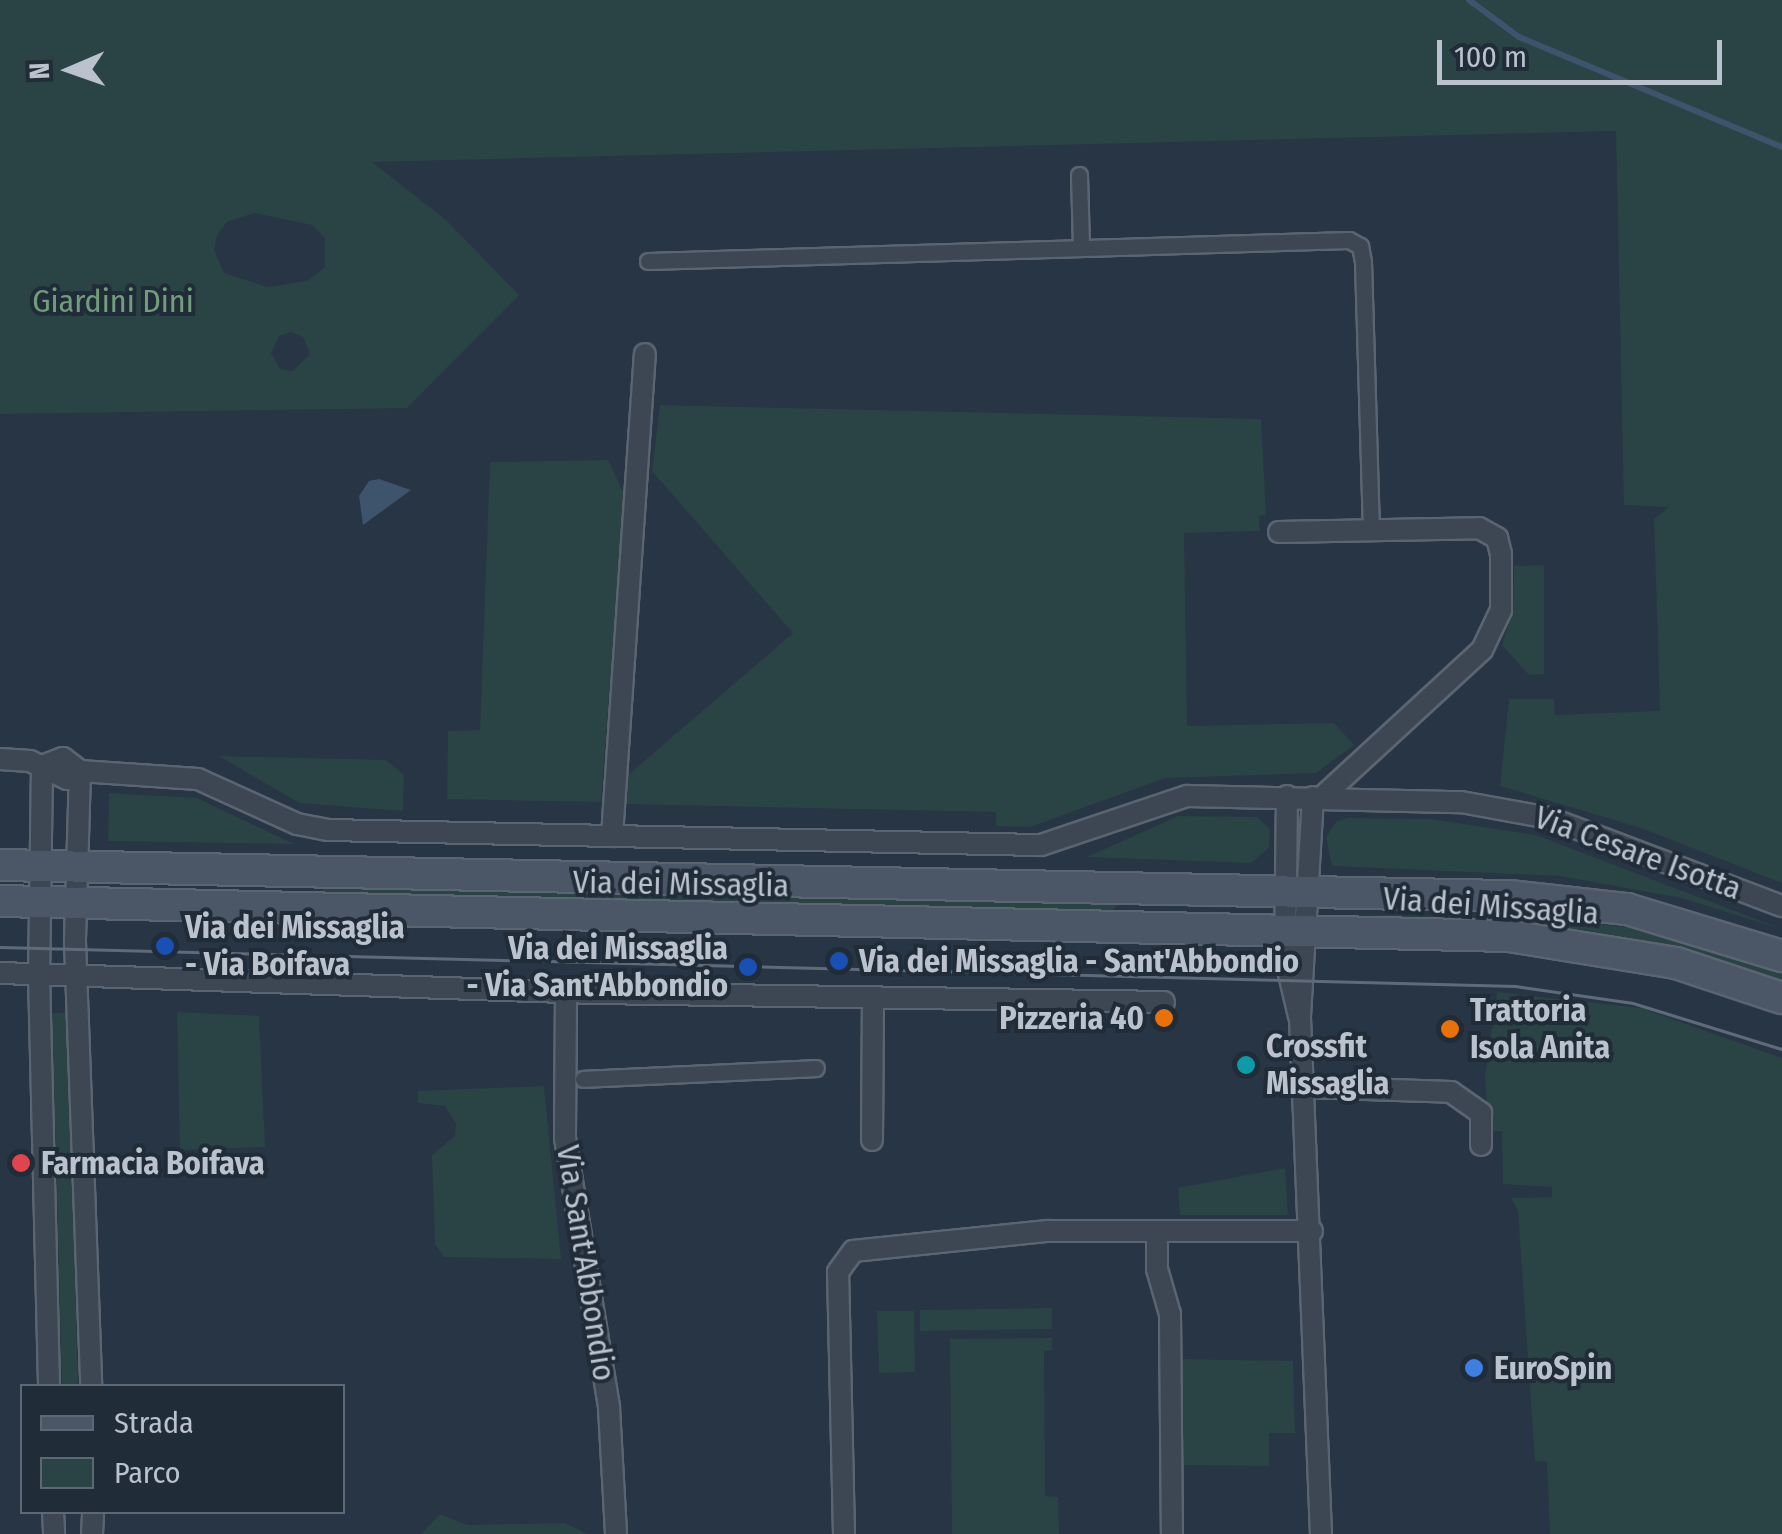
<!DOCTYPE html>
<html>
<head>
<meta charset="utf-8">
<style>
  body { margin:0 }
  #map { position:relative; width:1782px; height:1534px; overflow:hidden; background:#283544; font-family:"Fira Sans Condensed",sans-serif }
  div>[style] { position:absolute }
  .green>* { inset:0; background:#2a4345 }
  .water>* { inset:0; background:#3e536c }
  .stream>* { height:6px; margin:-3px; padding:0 3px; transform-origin:3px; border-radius:3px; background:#3e536c }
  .roads { filter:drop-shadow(2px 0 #5b6571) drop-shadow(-2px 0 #5b6571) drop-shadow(0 2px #5b6571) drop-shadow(0 -2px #5b6571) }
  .pedestrian>* { height:15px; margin:-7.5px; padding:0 7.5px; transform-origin:7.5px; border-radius:7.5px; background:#3d4753 }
  .minor>* { height:20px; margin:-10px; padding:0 10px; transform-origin:10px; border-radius:10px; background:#3d4753 }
  .secondary>* { height:30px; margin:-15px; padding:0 15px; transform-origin:15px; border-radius:15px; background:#4b5666 }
  .tram>* { height:2.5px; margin:-1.25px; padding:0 1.25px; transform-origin:1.25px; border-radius:1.25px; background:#5f6b7a }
  .dots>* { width:28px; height:28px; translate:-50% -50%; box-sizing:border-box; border:5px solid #212c39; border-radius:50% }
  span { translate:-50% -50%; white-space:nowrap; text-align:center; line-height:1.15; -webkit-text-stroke:8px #212c39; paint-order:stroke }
  .park-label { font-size:32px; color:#729d7a }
  .street-label { font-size:32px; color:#bac2cd }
  .poi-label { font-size:32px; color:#bac2cd; font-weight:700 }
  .left { translate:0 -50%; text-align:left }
  .right { translate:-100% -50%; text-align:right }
  .legend { position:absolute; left:20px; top:1384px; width:325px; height:130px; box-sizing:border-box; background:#212c39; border:2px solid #5e6874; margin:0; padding:12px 18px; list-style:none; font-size:30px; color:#bac2cd }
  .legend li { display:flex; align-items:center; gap:20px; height:50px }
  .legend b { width:50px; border:2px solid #5e6874 }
  .north { position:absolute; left:20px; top:20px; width:100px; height:100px; -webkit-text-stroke:8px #212c39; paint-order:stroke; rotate:268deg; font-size:28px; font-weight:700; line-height:40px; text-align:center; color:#bac2cd }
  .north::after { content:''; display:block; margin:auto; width:35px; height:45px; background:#bac2cd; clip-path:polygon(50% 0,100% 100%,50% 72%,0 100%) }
  .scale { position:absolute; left:1437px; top:40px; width:285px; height:45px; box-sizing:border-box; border:5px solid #bac2cd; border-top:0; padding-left:12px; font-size:30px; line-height:35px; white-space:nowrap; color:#bac2cd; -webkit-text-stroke:8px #212c39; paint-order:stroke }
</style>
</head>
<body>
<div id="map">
  <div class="green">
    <div style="clip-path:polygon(evenodd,0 0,1782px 0,1782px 883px,1641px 828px,1500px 786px,1509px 699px,1554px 699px,1555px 715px,1660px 711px,1654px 519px,1669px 507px,1624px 505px,1616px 131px,372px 162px,446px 220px,519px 295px,407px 408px,0 414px,0 0,254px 213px,312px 225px,325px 238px,325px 267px,307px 281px,268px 287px,224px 273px,214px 250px,217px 235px,227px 222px,254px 213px,0 0,291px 332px,303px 337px,310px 354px,293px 371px,280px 369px,271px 353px,279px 336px,291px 332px)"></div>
    <div style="clip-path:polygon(660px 405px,1261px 419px,1266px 515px,1259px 516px,1260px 531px,1184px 533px,1187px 726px,1334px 723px,1354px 745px,1316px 773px,1165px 778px,1030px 827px,996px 826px,996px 812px,626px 804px,627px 776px,793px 633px,652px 471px)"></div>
    <div style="clip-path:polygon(608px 460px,624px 494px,601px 802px,447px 799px,448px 731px,480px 730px,490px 462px)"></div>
    <div style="clip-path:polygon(1544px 565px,1544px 674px,1529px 675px,1502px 645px,1513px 611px,1514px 566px)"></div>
    <div style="clip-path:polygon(219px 756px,386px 760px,404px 775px,403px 811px,299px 803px)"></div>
    <div style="clip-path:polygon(109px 793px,197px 798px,294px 844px,108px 841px)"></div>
    <div style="clip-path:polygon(1178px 816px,1257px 817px,1270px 829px,1269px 848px,1251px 863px,1087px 857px)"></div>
    <div style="clip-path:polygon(1348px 818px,1431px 819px,1536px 835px,1782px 929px,1681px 898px,1560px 876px,1332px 866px,1326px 837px,1337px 821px)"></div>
    <div style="clip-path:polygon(323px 883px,1230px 904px,1230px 908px,1118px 905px,1109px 913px,323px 896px)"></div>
    <div style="clip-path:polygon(1499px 911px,1646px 930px,1782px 970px,1782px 984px,1588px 930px,1355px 914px,1491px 918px)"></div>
    <div style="clip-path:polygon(1497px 992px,1641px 1008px,1782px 1058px,1782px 1534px,1550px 1534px,1547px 1462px,1535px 1461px,1518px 1211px,1511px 1198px,1552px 1197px,1552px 1187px,1503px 1184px,1502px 1131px,1489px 1131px,1485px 1078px)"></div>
    <div style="clip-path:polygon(177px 1012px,259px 1016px,265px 1147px,180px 1150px)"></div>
    <div style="clip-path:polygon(52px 1013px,68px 1013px,78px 1386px,62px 1386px)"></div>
    <div style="clip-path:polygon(544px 1086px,561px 1259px,444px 1257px,435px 1244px,432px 1155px,455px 1136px,456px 1124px,445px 1106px,418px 1103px,418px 1091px)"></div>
    <div style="clip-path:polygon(1285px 1168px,1288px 1215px,1180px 1215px,1178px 1188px)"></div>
    <div style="clip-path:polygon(1052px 1308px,1052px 1329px,920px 1331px,920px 1310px)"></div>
    <div style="clip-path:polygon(877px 1311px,914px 1311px,915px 1372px,879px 1373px)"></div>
    <div style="clip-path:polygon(1052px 1338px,1052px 1350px,1044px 1351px,1045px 1496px,1058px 1497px,1059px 1534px,952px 1534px,950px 1339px)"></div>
    <div style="clip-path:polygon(1180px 1359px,1293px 1361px,1295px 1433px,1269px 1433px,1269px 1466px,1181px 1465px)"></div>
    <div style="clip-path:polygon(440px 1514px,467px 1525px,565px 1523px,588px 1534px,421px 1534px)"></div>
  </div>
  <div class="water">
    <div style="clip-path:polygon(379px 479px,411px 490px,363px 525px,359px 496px,369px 481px)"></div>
  </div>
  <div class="stream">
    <div style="left:1469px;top:0;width:62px;rotate:36.5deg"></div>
    <div style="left:1519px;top:37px;width:285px;rotate:22.7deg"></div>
  </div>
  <div class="roads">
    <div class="pedestrian">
      <div style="left:1079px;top:175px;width:73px;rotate:88.4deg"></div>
      <div style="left:648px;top:261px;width:701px;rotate:-1.72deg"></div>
      <div style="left:1349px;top:240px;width:13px;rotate:29deg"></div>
      <div style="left:1360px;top:246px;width:16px;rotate:79deg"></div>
      <div style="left:1363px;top:262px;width:268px;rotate:88.3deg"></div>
      <div style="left:583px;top:1079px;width:233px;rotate:-2.7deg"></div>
    </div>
    <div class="minor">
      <div style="left:1279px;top:532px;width:200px;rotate:-1.1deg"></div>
      <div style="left:1479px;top:528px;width:21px;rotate:29deg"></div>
      <div style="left:1497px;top:538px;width:16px;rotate:76deg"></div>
      <div style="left:1501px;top:554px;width:56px;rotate:90deg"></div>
      <div style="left:1501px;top:610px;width:44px;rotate:115.4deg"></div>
      <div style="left:1482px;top:650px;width:217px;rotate:137.4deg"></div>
      <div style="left:0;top:759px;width:30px;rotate:4deg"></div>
      <div style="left:30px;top:761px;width:41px;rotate:25.9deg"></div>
      <div style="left:67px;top:779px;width:15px;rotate:-32deg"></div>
      <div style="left:80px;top:771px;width:118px;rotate:3.9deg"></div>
      <div style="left:198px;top:779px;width:109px;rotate:24.4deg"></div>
      <div style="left:297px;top:824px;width:32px;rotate:11deg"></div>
      <div style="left:328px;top:830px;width:713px;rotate:1.21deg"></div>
      <div style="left:1041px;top:845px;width:154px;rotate:-18.6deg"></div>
      <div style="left:1187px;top:796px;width:274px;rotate:1.3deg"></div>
      <div style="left:1461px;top:802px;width:89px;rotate:10.3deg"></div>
      <div style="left:1549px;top:818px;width:249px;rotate:20.7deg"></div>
      <div style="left:42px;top:766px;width:22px;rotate:-21deg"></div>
      <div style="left:63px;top:758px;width:21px;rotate:37deg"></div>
      <div style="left:80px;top:771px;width:171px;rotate:91.7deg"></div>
      <div style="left:75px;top:942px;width:444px;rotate:87.9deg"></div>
      <div style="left:42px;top:766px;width:209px;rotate:90.8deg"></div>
      <div style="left:39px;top:975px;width:411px;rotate:88.6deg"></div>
      <div style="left:1287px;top:796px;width:161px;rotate:90.7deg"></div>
      <div style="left:1285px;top:957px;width:61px;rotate:76.7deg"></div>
      <div style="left:1313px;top:797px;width:221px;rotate:93.4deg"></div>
      <div style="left:1300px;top:1018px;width:516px;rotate:87.67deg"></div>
      <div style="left:612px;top:836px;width:483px;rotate:-86.1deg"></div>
      <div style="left:0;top:973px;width:594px;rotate:1.93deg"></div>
      <div style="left:594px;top:993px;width:570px;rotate:0.9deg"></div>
      <div style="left:566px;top:992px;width:146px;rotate:90.4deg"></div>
      <div style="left:565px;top:1138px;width:274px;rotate:80.7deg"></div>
      <div style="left:609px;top:1408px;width:126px;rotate:86.8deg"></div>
      <div style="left:1304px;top:1087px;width:147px;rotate:1.9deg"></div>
      <div style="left:1451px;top:1092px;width:37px;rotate:35deg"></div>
      <div style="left:1481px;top:1113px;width:32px;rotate:90deg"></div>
      <div style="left:872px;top:1140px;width:141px;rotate:-89.6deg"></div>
      <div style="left:1157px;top:1233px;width:36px;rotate:90deg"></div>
      <div style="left:1157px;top:1269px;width:47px;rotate:73.9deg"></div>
      <div style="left:1170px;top:1314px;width:220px;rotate:89.5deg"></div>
      <div style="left:53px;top:1512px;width:22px;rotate:87deg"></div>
      <div style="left:92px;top:1534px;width:22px;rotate:-87deg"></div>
      <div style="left:844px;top:1534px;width:262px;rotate:-91.3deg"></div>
      <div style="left:838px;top:1272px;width:26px;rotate:-54deg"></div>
      <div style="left:853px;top:1251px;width:196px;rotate:-5.9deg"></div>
      <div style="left:1048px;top:1231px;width:264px"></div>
    </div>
    <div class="secondary">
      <div style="left:0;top:865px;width:1509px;rotate:1.18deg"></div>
      <div style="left:1509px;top:896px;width:119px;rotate:6.3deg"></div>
      <div style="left:1627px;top:909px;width:162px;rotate:16.9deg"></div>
      <div style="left:0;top:901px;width:1509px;rotate:1.33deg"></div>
      <div style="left:1509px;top:936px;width:169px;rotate:9.2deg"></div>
      <div style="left:1676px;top:963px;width:112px;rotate:18.3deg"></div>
    </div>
  </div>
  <div class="tram">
    <div style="left:0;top:947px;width:1516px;rotate:1.47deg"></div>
    <div style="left:1515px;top:986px;width:119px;rotate:8.2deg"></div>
    <div style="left:1633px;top:1003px;width:156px;rotate:17.2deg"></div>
  </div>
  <div class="dots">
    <div style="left:165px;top:946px;background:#1a4fb4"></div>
    <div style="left:839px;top:961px;background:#1a4fb4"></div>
    <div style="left:748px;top:967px;background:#1a4fb4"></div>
    <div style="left:1164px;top:1018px;background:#e8710a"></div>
    <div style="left:1450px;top:1029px;background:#e8710a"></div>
    <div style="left:1246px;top:1065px;background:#0f9aa8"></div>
    <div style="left:21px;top:1163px;background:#e0444e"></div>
    <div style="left:1474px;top:1368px;background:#3f7fe0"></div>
  </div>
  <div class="park-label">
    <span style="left:113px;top:301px">Giardini Dini</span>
  </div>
  <div class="street-label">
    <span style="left:1638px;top:853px;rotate:20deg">Via Cesare Isotta</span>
    <span style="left:681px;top:884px;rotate:1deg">Via dei Missaglia</span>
    <span style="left:1491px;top:906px;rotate:4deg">Via dei Missaglia</span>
    <span style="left:586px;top:1263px;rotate:81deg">Via Sant'Abbondio</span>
  </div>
  <div class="poi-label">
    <span class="left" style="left:185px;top:946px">Via dei Missaglia<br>- Via Boifava</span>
    <span class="right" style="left:728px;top:967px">Via dei Missaglia<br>- Via Sant'Abbondio</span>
    <span class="left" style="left:859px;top:961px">Via dei Missaglia - Sant'Abbondio</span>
    <span class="left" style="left:1470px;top:1029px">Trattoria<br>Isola Anita</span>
    <span class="right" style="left:1144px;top:1018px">Pizzeria 40</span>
    <span class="left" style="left:1266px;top:1065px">Crossfit<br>Missaglia</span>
    <span class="left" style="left:41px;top:1163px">Farmacia Boifava</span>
    <span class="left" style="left:1494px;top:1368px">EuroSpin</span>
  </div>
  <ul class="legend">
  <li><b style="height:12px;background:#4b5666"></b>Strada</li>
  <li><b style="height:28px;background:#2a4345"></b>Parco</li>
  </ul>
  <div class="north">N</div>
  <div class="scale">100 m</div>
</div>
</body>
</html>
